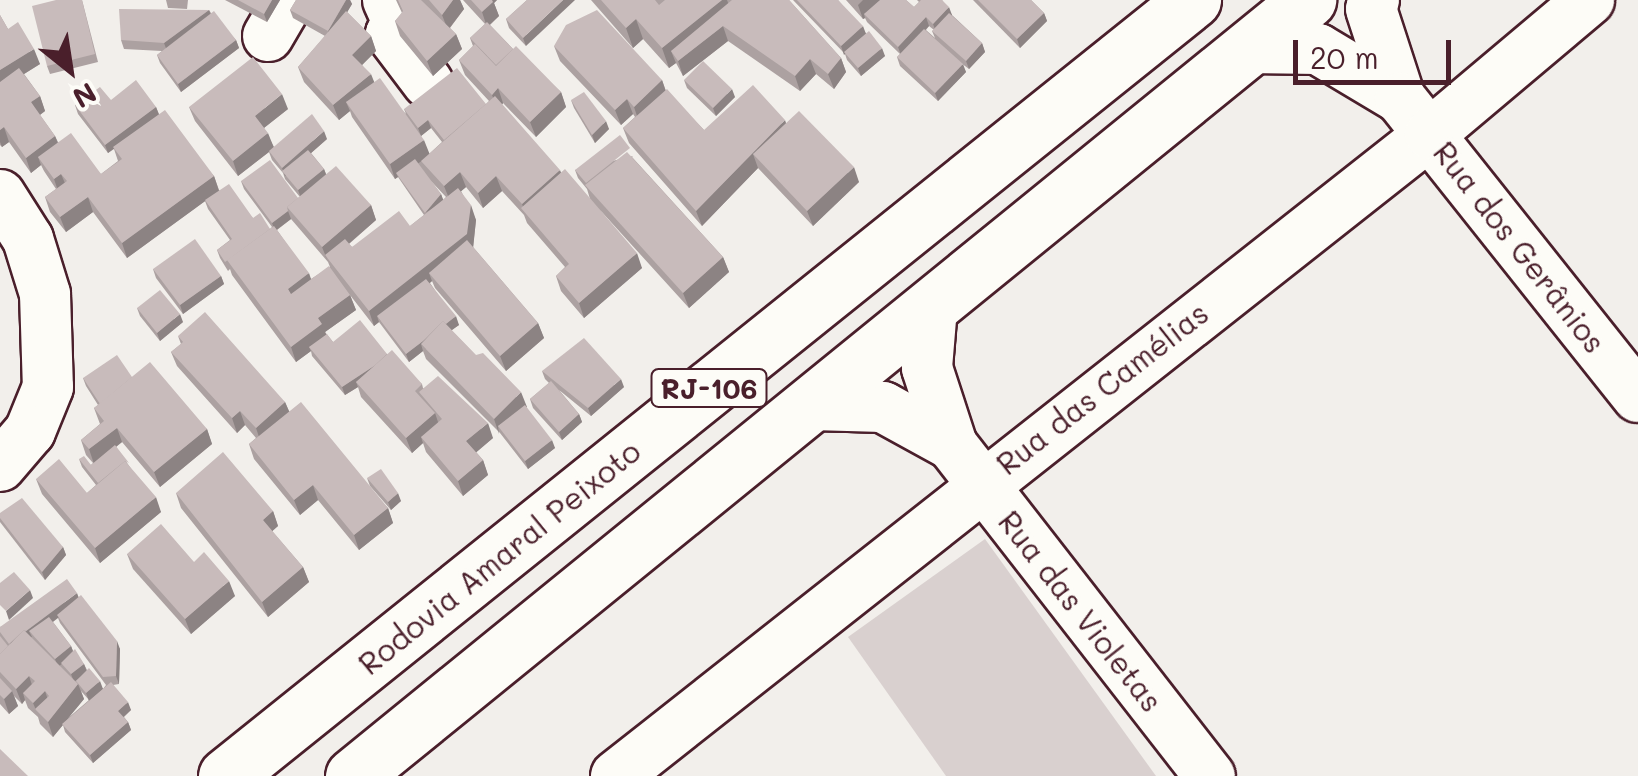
<!DOCTYPE html>
<html>
<head>
<meta charset="utf-8">
<style>
  body { margin:0 }
  #map { position:relative; width:1638px; height:776px; overflow:hidden; background:#f2efeb; font-family:Mali,sans-serif }
  div>[style] { position:absolute }
  .green>* { inset:0; background:#d9d0cf }
  .roads { filter:drop-shadow(2px 0 #4a1f2b) drop-shadow(-2px 0 #4a1f2b) drop-shadow(0 2px #4a1f2b) drop-shadow(0 -2px #4a1f2b) }
  .minor>* { height:50px; margin:-25px; padding:0 25px; transform-origin:25px; border-radius:25px; background:#fdfcf7 }
  .trunk>* { height:55px; margin:-27.5px; padding:0 27.5px; transform-origin:27.5px; border-radius:27.5px; background:#fdfcf7 }
  .wall>* { inset:0; background:#aca1a1 }
  .shaded-wall>* { inset:0; background:#8c8383 }
  .building>* { inset:0; background:#c8bbbb }
  span { translate:-50% -50%; white-space:nowrap; text-align:center; line-height:1.15; -webkit-text-stroke:8px #fdfcf7; paint-order:stroke }
  .shield-label span { padding:2px 8px; background:#fdfcf7; border:2px solid; border-radius:8px; -webkit-text-stroke-width:0 }
  .shield-label { font-size:28px; color:#4a1f2b; font-weight:700 }
  .street-label { font-size:30px; color:#4a1f2b }
  .north { position:absolute; left:20px; top:20px; width:100px; height:100px; -webkit-text-stroke:8px #fdfcf7; paint-order:stroke; rotate:150deg; font-size:28px; font-weight:700; line-height:40px; text-align:center; color:#4a1f2b }
  .north::after { content:''; display:block; margin:auto; width:35px; height:45px; background:#4a1f2b; clip-path:polygon(50% 0,100% 100%,50% 72%,0 100%) }
  .scale { position:absolute; left:1293px; top:40px; width:158px; height:45px; box-sizing:border-box; border:5px solid #4a1f2b; border-top:0; padding-left:12px; font-size:30px; line-height:35px; white-space:nowrap; color:#4a1f2b; -webkit-text-stroke:8px #fdfcf7; paint-order:stroke }
</style>
</head>
<body>
<div id="map">
  <div class="green">
    <div style="clip-path:polygon(985px 539px,1156px 776px,946px 776px,848px 637px)"></div>
  </div>
  <div class="roads">
    <div class="minor">
      <div style="left:388px;top:0;width:27px;rotate:66deg"></div>
      <div style="left:399px;top:25px;width:12px;rotate:132deg"></div>
      <div style="left:391px;top:34px;width:61px;rotate:52.9deg"></div>
      <div style="left:1374px;top:0;width:9px;rotate:108deg"></div>
      <div style="left:1371px;top:9px;width:94px;rotate:72deg"></div>
      <div style="left:268px;top:36px;width:42px;rotate:-59.7deg"></div>
      <div style="left:1249px;top:48px;width:69px;rotate:0.8deg"></div>
      <div style="left:1318px;top:49px;width:96px;rotate:30.9deg"></div>
      <div style="left:1400px;top:98px;width:382px;rotate:51.5deg"></div>
      <div style="left:0;top:195px;width:52px;rotate:57.5deg"></div>
      <div style="left:28px;top:239px;width:58px;rotate:72.8deg"></div>
      <div style="left:45px;top:294px;width:93px;rotate:88.2deg"></div>
      <div style="left:48px;top:387px;width:48px;rotate:112.2deg"></div>
      <div style="left:30px;top:431px;width:46px;rotate:130.6deg"></div>
      <div style="left:932px;top:307px;width:61px;rotate:94.7deg"></div>
      <div style="left:927px;top:368px;width:81px;rotate:72deg"></div>
      <div style="left:952px;top:445px;width:420px;rotate:52.1deg"></div>
      <div style="left:813px;top:405px;width:70px;rotate:1.6deg"></div>
      <div style="left:883px;top:407px;width:79px;rotate:28.8deg"></div>
      <div style="left:616px;top:776px;width:1037px;rotate:-38.26deg"></div>
      <div style="left:1430px;top:134px;width:208px;rotate:-40.1deg"></div>
    </div>
    <div class="trunk">
      <div style="left:226px;top:776px;width:1240px;rotate:-38.75deg"></div>
      <div style="left:353px;top:776px;width:1231px;rotate:-39.1deg"></div>
    </div>
  </div>
  <div class="wall">
    <div style="clip-path:polygon(82px 0,98px 62px,50px 74px,47px 66px)"></div>
    <div style="clip-path:polygon(166px 0,188px 0,187px 9px,168px 8px)"></div>
    <div style="clip-path:polygon(225px 0,280px 0,267px 22px)"></div>
    <div style="clip-path:polygon(evenodd,296px 0,350px 0,352px 4px,347px 12px,371px 36px,376px 51px,362px 65px,374px 82px,406px 114px,404px 109px,486px 104px,489px 101px,465px 75px,459px 60px,473px 46px,470px 38px,485px 24px,463px 0,497px 0,494px 3px,499px 16px,490px 25px,513px 49px,561px 92px,566px 107px,536px 137px,503px 103px,502px 105px,561px 173px,590px 199px,587px 189px,578px 178px,575px 170px,633px 156px,632px 157px,723px 257px,729px 272px,689px 308px,600px 210px,642px 268px,584px 318px,561px 291px,556px 276px,565px 267px,527px 223px,524px 215px,502px 191px,483px 208px,466px 187px,461px 191px,476px 220px,473px 247px,538px 323px,544px 338px,506px 371px,435px 288px,432px 281px,430px 283px,459px 325px,451px 330px,526px 407px,555px 448px,528px 469px,500px 433px,426px 359px,423px 351px,409px 362px,379px 322px,374px 326px,350px 295px,356px 310px,325px 332px,333px 342px,387px 354px,422px 384px,423px 388px,493px 438px,476px 452px,483px 460px,488px 475px,463px 496px,426px 452px,423px 443px,412px 453px,361px 397px,358px 387px,345px 395px,312px 356px,311px 351px,296px 362px,232px 275px,230px 269px,228px 271px,220px 258px,217px 250px,230px 240px,208px 209px,205px 201px,127px 258px,93px 212px,66px 232px,50px 212px,45px 197px,56px 189px,44px 171px,41px 165px,31px 173px,9px 142px,2px 147px,0 145px,0 15px,8px 29px,40px 64px,24px 74px,40px 96px,45px 111px,40px 115px,55px 136px,58px 142px,101px 174px,118px 161px,114px 149px,108px 153px,78px 114px,75px 105px,111px 100px,156px 107px,159px 114px,214px 176px,219px 190px,253px 218px,270px 229px,272px 227px,244px 189px,241px 181px,298px 198px,300px 197px,285px 179px,283px 173px,272px 160px,269px 152px,238px 176px,195px 121px,189px 107px,288px 109px,264px 128px,274px 147px,327px 139px,311px 153px,324px 169px,326px 174px,371px 205px,376px 220px,349px 244px,352px 247px,410px 226px,424px 215px,398px 177px,395px 179px,352px 117px,350px 111px,339px 120px,304px 82px,298px 67px,325px 36px,293px 18px,290px 10px,296px 0,431px 128px,442px 142px,429px 154px,421px 136px,431px 128px,296px 0,430px 180px,446px 197px,443px 200px,441px 194px,430px 180px,296px 0,291px 219px,328px 262px,330px 267px,311px 279px,277px 230px,291px 219px)"></div>
    <div style="clip-path:polygon(396px 0,460px 0,464px 9px,450px 28px,456px 34px,462px 49px,433px 76px,400px 36px,395px 21px,402px 13px)"></div>
    <div style="clip-path:polygon(527px 0,526px 46px,509px 28px,506px 19px)"></div>
    <div style="clip-path:polygon(591px 0,789px 0,841px 58px,846px 72px,834px 89px,816px 74px,800px 91px,728px 41px,683px 76px,676px 63px,669px 68px,643px 39px,633px 48px)"></div>
    <div style="clip-path:polygon(793px 0,838px 0,885px 56px,861px 76px,847px 60px,845px 54px)"></div>
    <div style="clip-path:polygon(evenodd,846px 0,906px 0,914px 7px,919px 2px,917px 0,942px 0,952px 15px,982px 43px,985px 52px,969px 69px,961px 63px,966px 72px,938px 101px,900px 66px,897px 57px,900px 54px,867px 22px,865px 18px,863px 19px,846px 0,929px 26px,934px 30px,932px 31px,935px 38px,926px 30px,929px 26px)"></div>
    <div style="clip-path:polygon(973px 0,1031px 0,1044px 13px,1047px 21px,1020px 48px)"></div>
    <div style="clip-path:polygon(209px 10px,211px 13px,236px 40px,239px 48px,181px 92px,160px 63px,157px 55px,162px 51px,124px 49px,121px 40px)"></div>
    <div style="clip-path:polygon(554px 46px,662px 80px,666px 91px,704px 130px,786px 123px,859px 182px,813px 226px,758px 168px,702px 226px,629px 143px,623px 128px,635px 117px,633px 114px,621px 125px,560px 61px)"></div>
    <div style="clip-path:polygon(684px 80px,735px 97px,716px 116px,687px 88px)"></div>
    <div style="clip-path:polygon(571px 100px,609px 129px,595px 143px,574px 108px)"></div>
    <div style="clip-path:polygon(153px 269px,221px 276px,224px 284px,183px 314px,156px 278px)"></div>
    <div style="clip-path:polygon(137px 308px,183px 322px,160px 341px,140px 316px)"></div>
    <div style="clip-path:polygon(178px 336px,285px 402px,289px 411px,388px 508px,393px 523px,359px 550px,318px 500px,300px 515px,254px 459px,249px 444px,256px 438px,245px 425px,237px 433px,177px 366px,171px 352px,181px 344px)"></div>
    <div style="clip-path:polygon(542px 371px,624px 387px,591px 416px,559px 390px,579px 414px,582px 422px,562px 440px,533px 408px,530px 399px,549px 383px,545px 379px)"></div>
    <div style="clip-path:polygon(132px 377px,207px 429px,212px 444px,160px 487px,122px 442px,116px 447px,161px 512px,100px 563px,42px 494px,36px 479px,87px 493px,96px 485px,82px 467px,79px 459px,91px 465px,93px 463px,86px 455px,81px 440px,100px 424px,94px 408px,98px 405px,86px 386px,83px 378px)"></div>
    <div style="clip-path:polygon(367px 478px,401px 501px,391px 510px,370px 486px)"></div>
    <div style="clip-path:polygon(176px 493px,273px 511px,278px 526px,272px 531px,303px 567px,309px 582px,268px 617px,181px 508px)"></div>
    <div style="clip-path:polygon(0 513px,63px 547px,66px 555px,45px 580px,0 522px)"></div>
    <div style="clip-path:polygon(127px 554px,194px 562px,235px 596px,191px 634px,133px 569px)"></div>
    <div style="clip-path:polygon(evenodd,79px 597px,120px 649px,119px 684px,113px 685px,131px 710px,124px 717px,128px 722px,131px 730px,93px 763px,65px 732px,63px 725px,53px 737px,40px 724px,38px 717px,28px 708px,25px 700px,22px 704px,14px 696px,18px 706px,9px 714px,0 704px,0 627px,79px 597px,58px 618px,60px 623px,106px 685px,103px 689px,87px 670px,84px 664px,73px 651px,71px 646px,53px 622px,58px 618px,79px 597px,81px 691px,89px 700px,67px 719px,84px 699px,81px 691px)"></div>
  </div>
  <div class="shaded-wall">
    <div style="clip-path:polygon(272px 0,280px 0,267px 22px,264px 14px)"></div>
    <div style="clip-path:polygon(346px 0,350px 0,352px 4px,331px 40px,328px 31px)"></div>
    <div style="clip-path:polygon(453px 0,460px 0,464px 9px,448px 30px,442px 15px)"></div>
    <div style="clip-path:polygon(487px 0,497px 0,494px 3px,499px 16px,487px 27px,482px 12px)"></div>
    <div style="clip-path:polygon(563px 0,575px 0,526px 46px,523px 38px)"></div>
    <div style="clip-path:polygon(722px 0,727px 0,733px 16px,671px 51px,676px 63px,669px 68px,662px 48px)"></div>
    <div style="clip-path:polygon(863px 0,885px 0,864px 14px,865px 18px,863px 19px,858px 5px)"></div>
    <div style="clip-path:polygon(949px 7px,952px 15px,936px 32px,933px 24px)"></div>
    <div style="clip-path:polygon(209px 10px,212px 18px,167px 51px,164px 43px)"></div>
    <div style="clip-path:polygon(1044px 13px,1047px 21px,1020px 48px,1017px 39px)"></div>
    <div style="clip-path:polygon(926px 17px,929px 26px,901px 55px,898px 47px)"></div>
    <div style="clip-path:polygon(636px 19px,643px 39px,633px 48px,626px 28px)"></div>
    <div style="clip-path:polygon(723px 26px,728px 41px,683px 76px,678px 61px)"></div>
    <div style="clip-path:polygon(863px 26px,866px 34px,844px 55px,841px 46px)"></div>
    <div style="clip-path:polygon(456px 34px,462px 49px,433px 76px,427px 61px)"></div>
    <div style="clip-path:polygon(371px 36px,376px 51px,357px 70px,352px 55px)"></div>
    <div style="clip-path:polygon(236px 40px,239px 48px,181px 92px,178px 84px)"></div>
    <div style="clip-path:polygon(982px 43px,985px 52px,969px 69px,966px 61px)"></div>
    <div style="clip-path:polygon(882px 48px,885px 56px,861px 76px,858px 68px)"></div>
    <div style="clip-path:polygon(34px 49px,40px 64px,0 89px,0 70px)"></div>
    <div style="clip-path:polygon(841px 58px,846px 72px,834px 89px,828px 74px)"></div>
    <div style="clip-path:polygon(810px 59px,816px 74px,800px 91px,795px 76px)"></div>
    <div style="clip-path:polygon(963px 64px,966px 72px,938px 101px,935px 93px)"></div>
    <div style="clip-path:polygon(371px 74px,377px 89px,346px 102px,350px 111px,339px 120px,333px 105px)"></div>
    <div style="clip-path:polygon(662px 80px,667px 95px,639px 122px,634px 107px)"></div>
    <div style="clip-path:polygon(498px 88px,503px 103px,498px 110px,492px 95px)"></div>
    <div style="clip-path:polygon(732px 89px,735px 97px,716px 116px,713px 108px)"></div>
    <div style="clip-path:polygon(561px 92px,566px 107px,536px 137px,530px 122px)"></div>
    <div style="clip-path:polygon(282px 94px,288px 109px,260px 131px,255px 116px)"></div>
    <div style="clip-path:polygon(40px 96px,45px 111px,37px 117px,31px 102px)"></div>
    <div style="clip-path:polygon(627px 99px,633px 114px,621px 125px,615px 110px)"></div>
    <div style="clip-path:polygon(156px 107px,159px 115px,108px 153px,105px 145px)"></div>
    <div style="clip-path:polygon(428px 120px,431px 128px,421px 136px,418px 128px)"></div>
    <div style="clip-path:polygon(785px 120px,790px 135px,753px 154px,758px 168px,702px 226px,696px 211px)"></div>
    <div style="clip-path:polygon(606px 121px,609px 129px,595px 143px,592px 135px)"></div>
    <div style="clip-path:polygon(4px 127px,9px 142px,2px 147px,0 142px,0 130px)"></div>
    <div style="clip-path:polygon(324px 131px,327px 139px,285px 176px,282px 168px)"></div>
    <div style="clip-path:polygon(268px 133px,274px 148px,238px 176px,233px 161px)"></div>
    <div style="clip-path:polygon(55px 136px,61px 151px,38px 157px,41px 165px,31px 173px,26px 158px)"></div>
    <div style="clip-path:polygon(424px 140px,430px 155px,399px 177px,396px 173px,398px 177px,395px 179px,390px 164px)"></div>
    <div style="clip-path:polygon(854px 167px,859px 182px,813px 226px,807px 211px)"></div>
    <div style="clip-path:polygon(324px 169px,327px 177px,301px 198px,298px 190px)"></div>
    <div style="clip-path:polygon(560px 170px,566px 185px,525px 212px,522px 204px)"></div>
    <div style="clip-path:polygon(460px 172px,466px 187px,450px 201px,444px 186px)"></div>
    <div style="clip-path:polygon(61px 174px,67px 188px,59px 194px,54px 179px)"></div>
    <div style="clip-path:polygon(214px 176px,219px 191px,127px 258px,122px 243px)"></div>
    <div style="clip-path:polygon(496px 176px,502px 191px,483px 208px,478px 193px)"></div>
    <div style="clip-path:polygon(441px 194px,444px 202px,425px 213px)"></div>
    <div style="clip-path:polygon(88px 197px,93px 212px,66px 232px,60px 217px)"></div>
    <div style="clip-path:polygon(371px 205px,376px 220px,330px 260px,325px 255px,328px 262px,322px 247px)"></div>
    <div style="clip-path:polygon(471px 205px,476px 220px,473px 249px,429px 273px,432px 281px,381px 321px,377px 316px,379px 322px,374px 326px,369px 311px)"></div>
    <div style="clip-path:polygon(288px 211px,291px 219px,275px 231px,272px 223px)"></div>
    <div style="clip-path:polygon(637px 253px,642px 268px,584px 318px,579px 303px)"></div>
    <div style="clip-path:polygon(723px 257px,729px 272px,689px 308px,683px 293px)"></div>
    <div style="clip-path:polygon(309px 273px,314px 288px,293px 304px,288px 289px)"></div>
    <div style="clip-path:polygon(221px 276px,224px 284px,183px 314px,180px 305px)"></div>
    <div style="clip-path:polygon(350px 295px,356px 310px,325px 332px,328px 339px,309px 347px,311px 351px,296px 362px,291px 347px,318px 318px)"></div>
    <div style="clip-path:polygon(180px 314px,183px 322px,160px 341px,157px 333px)"></div>
    <div style="clip-path:polygon(456px 316px,459px 325px,426px 349px,421px 344px,423px 351px,409px 362px,406px 354px)"></div>
    <div style="clip-path:polygon(538px 323px,544px 338px,506px 371px,500px 356px)"></div>
    <div style="clip-path:polygon(389px 356px,356px 382px,358px 387px,345px 395px,342px 387px)"></div>
    <div style="clip-path:polygon(621px 379px,624px 387px,591px 416px,588px 408px)"></div>
    <div style="clip-path:polygon(521px 392px,527px 407px,498px 426px,499px 434px,494px 419px)"></div>
    <div style="clip-path:polygon(285px 402px,291px 416px,261px 443px,256px 428px)"></div>
    <div style="clip-path:polygon(240px 411px,245px 425px,237px 433px,232px 418px)"></div>
    <div style="clip-path:polygon(435px 413px,440px 428px,421px 437px,423px 443px,412px 453px,406px 438px)"></div>
    <div style="clip-path:polygon(579px 414px,582px 422px,562px 440px,559px 432px)"></div>
    <div style="clip-path:polygon(488px 423px,493px 438px,472px 456px,466px 441px)"></div>
    <div style="clip-path:polygon(117px 428px,122px 442px,94px 464px,89px 449px)"></div>
    <div style="clip-path:polygon(207px 429px,212px 444px,160px 487px,154px 472px)"></div>
    <div style="clip-path:polygon(552px 440px,555px 448px,528px 469px,525px 461px)"></div>
    <div style="clip-path:polygon(483px 460px,488px 475px,463px 496px,458px 481px)"></div>
    <div style="clip-path:polygon(313px 485px,318px 500px,300px 515px,294px 500px)"></div>
    <div style="clip-path:polygon(398px 493px,401px 501px,391px 510px,388px 502px)"></div>
    <div style="clip-path:polygon(156px 497px,161px 512px,100px 563px,95px 548px)"></div>
    <div style="clip-path:polygon(388px 508px,393px 523px,359px 550px,354px 535px)"></div>
    <div style="clip-path:polygon(273px 511px,278px 526px,268px 535px,263px 520px)"></div>
    <div style="clip-path:polygon(63px 547px,66px 555px,45px 580px,42px 572px)"></div>
    <div style="clip-path:polygon(303px 567px,309px 582px,268px 617px,262px 602px)"></div>
    <div style="clip-path:polygon(229px 581px,235px 596px,191px 634px,185px 619px)"></div>
    <div style="clip-path:polygon(30px 590px,33px 598px,9px 620px,6px 611px)"></div>
    <div style="clip-path:polygon(77px 593px,80px 601px,34px 636px,29px 631px,32px 637px,9px 644px)"></div>
    <div style="clip-path:polygon(117px 641px,120px 649px,119px 684px,116px 676px)"></div>
    <div style="clip-path:polygon(71px 646px,74px 654px,58px 667px,55px 659px)"></div>
    <div style="clip-path:polygon(84px 664px,87px 672px,74px 682px,71px 674px)"></div>
    <div style="clip-path:polygon(29px 676px,34px 691px,23px 693px,25px 700px,22px 704px,16px 689px)"></div>
    <div style="clip-path:polygon(100px 681px,103px 689px,89px 701px,86px 693px)"></div>
    <div style="clip-path:polygon(78px 684px,84px 699px,53px 737px,48px 722px)"></div>
    <div style="clip-path:polygon(12px 691px,18px 706px,9px 714px,4px 699px)"></div>
    <div style="clip-path:polygon(45px 691px,50px 706px,36px 710px,33px 703px)"></div>
    <div style="clip-path:polygon(128px 702px,131px 710px,121px 719px,118px 711px)"></div>
    <div style="clip-path:polygon(128px 722px,131px 730px,93px 763px,90px 755px)"></div>
  </div>
  <div class="building">
    <div style="clip-path:polygon(56px 0,82px 0,95px 54px,47px 66px,32px 6px)"></div>
    <div style="clip-path:polygon(238px 0,272px 0,264px 14px)"></div>
    <div style="clip-path:polygon(296px 0,346px 0,328px 31px,290px 10px)"></div>
    <div style="clip-path:polygon(398px 0,421px 0,456px 34px,427px 61px,395px 21px,403px 11px)"></div>
    <div style="clip-path:polygon(429px 0,453px 0,442px 15px)"></div>
    <div style="clip-path:polygon(471px 0,492px 0,493px 2px,482px 12px)"></div>
    <div style="clip-path:polygon(527px 0,563px 0,523px 38px,506px 19px)"></div>
    <div style="clip-path:polygon(601px 0,655px 0,659px 5px,665px 0,722px 0,662px 48px,636px 19px,626px 28px)"></div>
    <div style="clip-path:polygon(732px 0,789px 0,841px 58px,828px 74px,810px 59px,795px 76px,723px 26px,678px 61px,671px 51px)"></div>
    <div style="clip-path:polygon(797px 0,838px 0,863px 26px,841px 46px)"></div>
    <div style="clip-path:polygon(880px 0,906px 0,914px 7px,921px 0,942px 0,949px 7px,933px 24px,926px 17px,898px 47px,864px 14px)"></div>
    <div style="clip-path:polygon(978px 0,1031px 0,1044px 13px,1017px 39px)"></div>
    <div style="clip-path:polygon(119px 9px,209px 10px,164px 43px,121px 40px)"></div>
    <div style="clip-path:polygon(597px 10px,662px 80px,634px 107px,627px 99px,615px 110px,554px 46px,566px 25px)"></div>
    <div style="clip-path:polygon(214px 11px,236px 40px,178px 84px,157px 55px)"></div>
    <div style="clip-path:polygon(346px 11px,371px 36px,352px 55px,371px 74px,333px 105px,298px 67px)"></div>
    <div style="clip-path:polygon(949px 13px,982px 43px,966px 61px,932px 31px)"></div>
    <div style="clip-path:polygon(0 15px,8px 29px,18px 22px,34px 49px,0 70px)"></div>
    <div style="clip-path:polygon(487px 22px,513px 49px,496px 65px,470px 38px)"></div>
    <div style="clip-path:polygon(924px 29px,963px 64px,935px 93px,897px 57px)"></div>
    <div style="clip-path:polygon(869px 31px,882px 48px,858px 68px,844px 52px)"></div>
    <div style="clip-path:polygon(475px 44px,496px 66px,516px 46px,561px 92px,530px 122px,498px 88px,492px 95px,459px 60px)"></div>
    <div style="clip-path:polygon(253px 57px,282px 94px,255px 116px,268px 133px,233px 161px,189px 107px)"></div>
    <div style="clip-path:polygon(703px 61px,732px 89px,713px 108px,684px 80px)"></div>
    <div style="clip-path:polygon(19px 68px,40px 96px,31px 102px,55px 136px,26px 158px,4px 127px,0 130px,0 82px)"></div>
    <div style="clip-path:polygon(457px 68px,486px 104px,444px 140px,428px 120px,418px 128px,404px 109px)"></div>
    <div style="clip-path:polygon(380px 78px,424px 140px,390px 164px,346px 102px)"></div>
    <div style="clip-path:polygon(136px 80px,156px 107px,105px 145px,75px 105px,100px 87px,111px 100px)"></div>
    <div style="clip-path:polygon(753px 85px,785px 120px,696px 211px,623px 128px,667px 89px,704px 130px)"></div>
    <div style="clip-path:polygon(584px 92px,606px 121px,592px 135px,571px 100px)"></div>
    <div style="clip-path:polygon(495px 96px,560px 170px,522px 204px,496px 176px,478px 193px,460px 172px,444px 186px,421px 161px)"></div>
    <div style="clip-path:polygon(165px 110px,214px 176px,122px 243px,88px 197px,60px 217px,45px 197px,67px 181px,61px 174px,54px 179px,38px 157px,71px 133px,101px 174px,122px 159px,113px 147px)"></div>
    <div style="clip-path:polygon(799px 111px,854px 167px,807px 211px,753px 154px)"></div>
    <div style="clip-path:polygon(312px 114px,324px 131px,282px 168px,269px 151px)"></div>
    <div style="clip-path:polygon(620px 135px,630px 148px,586px 183px,575px 170px)"></div>
    <div style="clip-path:polygon(308px 150px,324px 169px,298px 190px,282px 171px)"></div>
    <div style="clip-path:polygon(627px 152px,723px 257px,683px 293px,585px 185px)"></div>
    <div style="clip-path:polygon(415px 159px,441px 194px,425px 213px,396px 173px)"></div>
    <div style="clip-path:polygon(270px 160px,298px 198px,287px 207px,288px 211px,272px 223px,241px 181px)"></div>
    <div style="clip-path:polygon(336px 166px,371px 205px,322px 247px,287px 207px)"></div>
    <div style="clip-path:polygon(565px 169px,637px 253px,579px 303px,556px 276px,569px 264px,521px 208px)"></div>
    <div style="clip-path:polygon(229px 184px,253px 218px,260px 213px,270px 229px,225px 262px,217px 250px,232px 239px,205px 200px)"></div>
    <div style="clip-path:polygon(458px 188px,471px 205px,467px 234px,369px 311px,325px 255px,345px 239px,352px 247px,399px 211px,410px 226px)"></div>
    <div style="clip-path:polygon(274px 226px,309px 273px,288px 289px,291px 294px,329px 266px,350px 295px,318px 318px,322px 324px,291px 347px,227px 260px)"></div>
    <div style="clip-path:polygon(195px 239px,221px 276px,180px 305px,153px 269px)"></div>
    <div style="clip-path:polygon(467px 240px,538px 323px,500px 356px,429px 273px)"></div>
    <div style="clip-path:polygon(426px 279px,456px 316px,446px 324px,443px 321px,423px 341px,406px 354px,377px 316px)"></div>
    <div style="clip-path:polygon(160px 290px,180px 314px,157px 333px,137px 308px)"></div>
    <div style="clip-path:polygon(205px 312px,285px 402px,256px 428px,240px 411px,232px 418px,171px 352px,183px 342px,178px 336px)"></div>
    <div style="clip-path:polygon(360px 320px,387px 354px,374px 366px,342px 387px,309px 347px,327px 334px,333px 342px)"></div>
    <div style="clip-path:polygon(443px 321px,476px 355px,483px 353px,521px 392px,494px 419px,421px 344px)"></div>
    <div style="clip-path:polygon(584px 338px,621px 379px,588px 408px,542px 371px)"></div>
    <div style="clip-path:polygon(392px 350px,422px 384px,415px 391px,435px 413px,406px 438px,356px 382px)"></div>
    <div style="clip-path:polygon(117px 355px,132px 377px,100px 404px,83px 378px)"></div>
    <div style="clip-path:polygon(150px 362px,207px 429px,154px 472px,117px 428px,89px 449px,81px 440px,104px 421px,94px 408px)"></div>
    <div style="clip-path:polygon(438px 376px,488px 423px,466px 441px,483px 460px,458px 481px,421px 437px,442px 419px,419px 392px)"></div>
    <div style="clip-path:polygon(551px 381px,579px 414px,559px 432px,530px 399px)"></div>
    <div style="clip-path:polygon(301px 402px,388px 508px,354px 535px,313px 485px,294px 500px,249px 444px)"></div>
    <div style="clip-path:polygon(525px 405px,552px 440px,525px 461px,498px 426px)"></div>
    <div style="clip-path:polygon(115px 445px,129px 463px,125px 461px,98px 483px,79px 459px,84px 456px,91px 465px)"></div>
    <div style="clip-path:polygon(223px 452px,273px 511px,263px 520px,303px 567px,262px 602px,176px 493px)"></div>
    <div style="clip-path:polygon(59px 459px,87px 493px,125px 461px,156px 497px,95px 548px,36px 479px)"></div>
    <div style="clip-path:polygon(381px 469px,398px 493px,388px 502px,367px 478px)"></div>
    <div style="clip-path:polygon(22px 498px,63px 547px,42px 572px,0 518px,0 513px)"></div>
    <div style="clip-path:polygon(161px 524px,194px 562px,204px 552px,229px 581px,185px 619px,127px 554px)"></div>
    <div style="clip-path:polygon(14px 572px,30px 590px,6px 611px,0 605px,0 583px)"></div>
    <div style="clip-path:polygon(67px 579px,77px 593px,26px 631px,24px 630px,9px 644px,0 632px,0 627px)"></div>
    <div style="clip-path:polygon(81px 595px,117px 641px,116px 676px,103px 677px,57px 615px)"></div>
    <div style="clip-path:polygon(49px 617px,71px 646px,55px 659px,29px 631px)"></div>
    <div style="clip-path:polygon(24px 630px,78px 684px,48px 722px,35px 709px,49px 696px,45px 691px,33px 703px,23px 693px,35px 681px,29px 676px,16px 689px,0 672px,0 654px)"></div>
    <div style="clip-path:polygon(0 636px,8px 646px,0 654px)"></div>
    <div style="clip-path:polygon(75px 649px,84px 664px,71px 674px,61px 663px)"></div>
    <div style="clip-path:polygon(89px 668px,100px 681px,86px 693px,76px 681px)"></div>
    <div style="clip-path:polygon(0 678px,12px 691px,4px 699px,0 695px)"></div>
    <div style="clip-path:polygon(111px 682px,128px 702px,118px 711px,128px 722px,90px 755px,62px 724px)"></div>
    <div style="clip-path:polygon(0 749px,28px 776px,0 776px)"></div>
  </div>
  <div class="shield-label">
    <span style="left:709px;top:388px">RJ-106</span>
  </div>
  <div class="street-label">
    <span style="left:1520px;top:247px;rotate:52deg">Rua dos Gerânios</span>
    <span style="left:1102px;top:388px;rotate:-38deg">Rua das Camélias</span>
    <span style="left:499px;top:557px;rotate:-39deg">Rodovia Amaral Peixoto</span>
    <span style="left:1081px;top:611px;rotate:52deg">Rua das Violetas</span>
  </div>
  <div class="north">N</div>
  <div class="scale">20 m</div>
</div>
</body>
</html>
